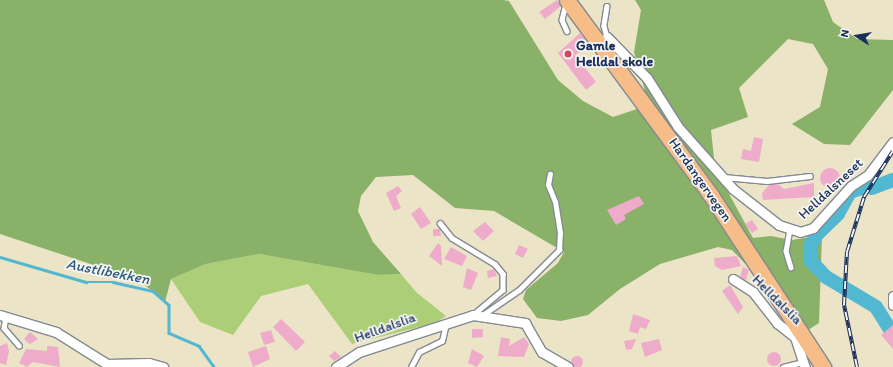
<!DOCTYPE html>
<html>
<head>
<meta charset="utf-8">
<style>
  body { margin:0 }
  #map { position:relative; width:893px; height:367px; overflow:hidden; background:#ebe4c7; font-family:Itim,sans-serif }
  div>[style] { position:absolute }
  .green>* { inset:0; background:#acce76 }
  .forest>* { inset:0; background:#89b167 }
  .stream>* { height:2.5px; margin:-1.25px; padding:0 1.25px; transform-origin:1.25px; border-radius:1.25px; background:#52b7d1 }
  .river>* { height:14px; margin:-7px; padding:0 7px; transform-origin:7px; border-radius:7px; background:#52b7d1 }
  .building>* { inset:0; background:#efacca }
  .round { border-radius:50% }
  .roads { filter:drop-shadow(1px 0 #838a92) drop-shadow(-1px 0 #838a92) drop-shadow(0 1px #838a92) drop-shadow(0 -1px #838a92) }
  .service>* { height:4.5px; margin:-2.25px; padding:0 2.25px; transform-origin:2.25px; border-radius:2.25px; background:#fff }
  .minor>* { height:9px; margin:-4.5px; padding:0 4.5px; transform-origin:4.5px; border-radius:4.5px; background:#fff }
  .primary>* { height:15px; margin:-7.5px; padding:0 7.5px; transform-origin:7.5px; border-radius:7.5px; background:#f7bd88 }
  .rail>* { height:4px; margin-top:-2px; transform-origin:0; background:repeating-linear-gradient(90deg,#f6f6f2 0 8px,#1b2f5e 0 16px); box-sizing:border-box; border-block:1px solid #1b2f5e }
  .dots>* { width:11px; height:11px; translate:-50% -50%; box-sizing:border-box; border:2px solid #f6f6f2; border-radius:50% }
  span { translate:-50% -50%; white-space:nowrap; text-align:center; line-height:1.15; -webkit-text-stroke:3.5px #f6f6f2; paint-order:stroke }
  .poi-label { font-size:14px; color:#1b2f5e; font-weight:700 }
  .left { translate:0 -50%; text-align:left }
  .street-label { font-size:14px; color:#1b2f5e }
  .water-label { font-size:15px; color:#2c5880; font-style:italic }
  .north { position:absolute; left:837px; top:16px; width:40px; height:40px; -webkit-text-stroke:3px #f6f6f2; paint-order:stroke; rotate:282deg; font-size:11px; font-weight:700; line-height:16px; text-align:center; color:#1b2f5e }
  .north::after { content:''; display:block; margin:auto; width:14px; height:18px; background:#1b2f5e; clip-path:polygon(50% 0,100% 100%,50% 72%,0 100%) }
</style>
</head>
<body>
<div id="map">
  <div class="green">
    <div style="clip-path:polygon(259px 254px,378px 275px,401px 274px,416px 292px,446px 316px,435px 323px,352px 344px,308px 284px,261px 296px,233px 335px,200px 322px,171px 279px,206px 264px)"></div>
  </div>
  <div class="forest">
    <div style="clip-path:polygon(0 0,503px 0,509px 1px,558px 80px,583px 101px,613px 117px,649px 105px,634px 52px,641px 10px,635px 0,824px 0,833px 22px,857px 39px,893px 40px,893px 90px,850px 145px,824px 144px,792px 124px,820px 107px,828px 69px,813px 44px,788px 39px,739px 88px,748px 117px,711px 130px,715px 168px,753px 238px,771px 236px,792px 240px,822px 235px,819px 323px,794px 339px,759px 278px,732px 250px,718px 247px,660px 264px,620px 289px,588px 315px,561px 321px,537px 318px,523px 299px,526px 290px,558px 263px,564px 252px,494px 211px,455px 208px,413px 175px,376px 177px,361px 196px,358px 211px,373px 242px,401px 274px,378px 275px,259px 254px,206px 264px,171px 279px,165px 302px,139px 280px,0 234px)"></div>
  </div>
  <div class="stream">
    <div style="left:0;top:257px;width:90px;rotate:16.2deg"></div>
    <div style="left:86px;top:282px;width:27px"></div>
    <div style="left:113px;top:282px;width:41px;rotate:12.7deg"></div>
    <div style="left:153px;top:291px;width:21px;rotate:41deg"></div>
    <div style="left:169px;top:305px;width:28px;rotate:90deg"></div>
    <div style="left:169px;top:333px;width:33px;rotate:23deg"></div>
    <div style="left:199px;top:346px;width:26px;rotate:54deg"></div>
  </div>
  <div class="river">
    <div style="left:865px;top:187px;width:16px;rotate:162deg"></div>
    <div style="left:850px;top:192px;width:25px;rotate:119deg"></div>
    <div style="left:838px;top:214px;width:29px;rotate:136deg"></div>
    <div style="left:817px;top:234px;width:14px;rotate:120deg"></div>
    <div style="left:810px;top:246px;width:14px;rotate:90deg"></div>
    <div style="left:810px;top:260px;width:23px;rotate:47deg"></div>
    <div style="left:826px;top:277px;width:58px;rotate:31deg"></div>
    <div style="left:876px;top:307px;width:25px;rotate:58deg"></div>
    <div style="left:872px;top:188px;width:22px;rotate:-21deg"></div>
  </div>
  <div class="building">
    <div style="clip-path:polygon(557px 0,561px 6px,545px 19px,539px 12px)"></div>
    <div style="clip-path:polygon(580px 33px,589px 45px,575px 55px,596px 82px,586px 90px,558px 53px)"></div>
    <div style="clip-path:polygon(754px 137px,763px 139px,759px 162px,741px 159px,743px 149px,751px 151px)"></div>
    <div class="round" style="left:820px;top:168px;width:20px;height:20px"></div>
    <div style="clip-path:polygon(814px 183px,814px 197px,763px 200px,762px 193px,769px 185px,778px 184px,784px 189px)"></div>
    <div style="clip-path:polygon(398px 186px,402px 191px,396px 196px,401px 208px,394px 211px,386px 193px)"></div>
    <div style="clip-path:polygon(639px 196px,644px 204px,624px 215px,626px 219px,616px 225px,607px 210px)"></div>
    <div style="clip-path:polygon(420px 207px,431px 223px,421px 229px,411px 214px)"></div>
    <div style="clip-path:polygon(752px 220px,758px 229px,752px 233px,745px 224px)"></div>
    <div style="clip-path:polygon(485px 222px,494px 231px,483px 241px,473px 231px)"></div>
    <div style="clip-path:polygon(433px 229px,440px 229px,441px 236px,433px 236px)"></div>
    <div style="clip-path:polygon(438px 243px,441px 246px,442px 266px,429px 256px)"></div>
    <div style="clip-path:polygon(519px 245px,528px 249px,523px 258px,515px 254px)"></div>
    <div style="clip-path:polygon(451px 247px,467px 256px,462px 266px,444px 259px)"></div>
    <div style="clip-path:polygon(737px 256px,741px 266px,722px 270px,715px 266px,714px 258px)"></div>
    <div style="clip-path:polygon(743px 267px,749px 270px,746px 280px,740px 277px)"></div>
    <div style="clip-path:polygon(467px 268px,478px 273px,471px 290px,463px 287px)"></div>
    <div style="clip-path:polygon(494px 269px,497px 276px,488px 278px,487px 271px)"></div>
    <div style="clip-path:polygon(730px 285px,743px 307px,738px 314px,722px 291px)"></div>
    <div style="clip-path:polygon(633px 314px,650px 320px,646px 329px,640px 327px,638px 334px,629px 331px)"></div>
    <div style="clip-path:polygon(281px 319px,305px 342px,296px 351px,273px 327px)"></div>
    <div style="clip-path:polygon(893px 325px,893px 349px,881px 335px)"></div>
    <div style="clip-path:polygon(472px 329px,483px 329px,483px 337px,472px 338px)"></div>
    <div style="clip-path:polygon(271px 330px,275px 342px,264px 345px,260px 333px)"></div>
    <div style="clip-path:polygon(30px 332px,38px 339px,30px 344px,24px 339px)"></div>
    <div style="clip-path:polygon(501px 337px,510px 339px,509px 346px,524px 337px,529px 344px,524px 357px,498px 356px)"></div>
    <div style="clip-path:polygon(636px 339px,632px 349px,626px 350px,624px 341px)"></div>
    <div style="clip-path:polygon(659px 339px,662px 350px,645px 357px,641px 343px)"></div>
    <div style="clip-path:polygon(7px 343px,9px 351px,6px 365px,0 363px,0 346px)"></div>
    <div style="clip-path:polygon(47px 346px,58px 347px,60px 367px,33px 362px,27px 367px,19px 363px,26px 349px,47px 351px)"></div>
    <div style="clip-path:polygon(266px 346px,270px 359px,253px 367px,248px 352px)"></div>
    <div style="clip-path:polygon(472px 349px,484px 356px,477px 367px,468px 363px)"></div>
    <div style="clip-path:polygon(335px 351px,341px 357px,334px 361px,329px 356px)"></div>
    <div class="round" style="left:767px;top:352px;width:14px;height:14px"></div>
    <div class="round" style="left:571px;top:356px;width:12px;height:12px"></div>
  </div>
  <div class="roads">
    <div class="service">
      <div style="left:566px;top:4px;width:16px;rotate:104deg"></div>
      <div style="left:562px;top:20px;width:12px;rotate:66deg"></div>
      <div style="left:607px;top:6px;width:20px;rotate:99deg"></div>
      <div style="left:604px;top:26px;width:11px;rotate:75deg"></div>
      <div style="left:724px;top:177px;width:43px;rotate:5.3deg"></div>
      <div style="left:767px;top:181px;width:43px;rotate:-6.6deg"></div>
      <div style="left:440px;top:223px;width:19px;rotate:51deg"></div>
      <div style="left:452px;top:238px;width:50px;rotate:31.2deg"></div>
      <div style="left:495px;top:264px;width:13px;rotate:51deg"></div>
      <div style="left:503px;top:274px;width:16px;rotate:90deg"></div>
      <div style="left:503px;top:290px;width:38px;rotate:140deg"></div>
      <div style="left:790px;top:229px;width:22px;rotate:100deg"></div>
      <div style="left:786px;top:251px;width:17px;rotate:73deg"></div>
      <div style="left:481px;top:316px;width:46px;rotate:-34.4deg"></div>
      <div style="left:519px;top:290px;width:57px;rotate:-45deg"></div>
      <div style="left:559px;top:250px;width:17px;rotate:-87deg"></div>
      <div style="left:560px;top:233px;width:31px;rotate:-99deg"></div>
      <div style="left:555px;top:202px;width:18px;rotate:-112deg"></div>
      <div style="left:548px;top:185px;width:11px;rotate:-80deg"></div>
      <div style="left:6px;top:317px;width:11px;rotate:100deg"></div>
      <div style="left:4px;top:328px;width:23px;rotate:49deg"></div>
      <div style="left:411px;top:367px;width:17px;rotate:-62deg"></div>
      <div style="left:419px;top:352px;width:25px;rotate:-26deg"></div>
      <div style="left:442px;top:341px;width:18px;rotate:-77deg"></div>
      <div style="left:783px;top:367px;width:21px;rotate:-14deg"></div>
    </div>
    <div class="minor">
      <div style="left:607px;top:37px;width:57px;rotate:45.7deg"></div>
      <div style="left:647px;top:78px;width:58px;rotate:57.7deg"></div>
      <div style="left:678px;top:127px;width:83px;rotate:48.4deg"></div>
      <div style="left:733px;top:189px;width:58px;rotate:38deg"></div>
      <div style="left:779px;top:225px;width:22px;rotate:18deg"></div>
      <div style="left:800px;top:232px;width:14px;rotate:-17deg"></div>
      <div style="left:813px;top:228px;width:57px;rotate:-47.9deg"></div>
      <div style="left:851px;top:186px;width:20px;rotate:-33deg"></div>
      <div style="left:868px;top:175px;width:41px;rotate:-52.9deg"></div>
      <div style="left:733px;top:279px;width:24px;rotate:33deg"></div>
      <div style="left:753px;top:292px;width:39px;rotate:52deg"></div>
      <div style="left:777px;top:323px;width:23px;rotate:38deg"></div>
      <div style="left:795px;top:337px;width:32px;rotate:72deg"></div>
      <div style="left:893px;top:296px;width:9px;rotate:90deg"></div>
      <div style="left:0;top:315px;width:59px;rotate:16.9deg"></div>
      <div style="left:56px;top:332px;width:60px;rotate:32.1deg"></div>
      <div style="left:107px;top:364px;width:42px;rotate:-1.4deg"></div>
      <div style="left:149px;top:363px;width:15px;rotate:16deg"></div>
      <div style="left:336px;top:367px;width:27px;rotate:-33deg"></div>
      <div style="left:359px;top:352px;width:120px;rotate:-18deg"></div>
      <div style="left:473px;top:315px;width:53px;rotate:8.7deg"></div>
      <div style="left:525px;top:323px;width:34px;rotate:60deg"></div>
      <div style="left:542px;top:352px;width:30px;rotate:30deg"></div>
    </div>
    <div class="primary">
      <div style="left:567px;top:0;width:241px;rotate:53.6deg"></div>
      <div style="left:710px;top:194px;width:207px;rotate:56.8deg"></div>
    </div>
  </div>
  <div class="rail">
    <div style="left:857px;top:367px;width:63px;rotate:-101.8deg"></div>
    <div style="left:844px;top:305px;width:53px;rotate:-86.8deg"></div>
    <div style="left:847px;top:252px;width:58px;rotate:-72.8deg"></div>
    <div style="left:864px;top:197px;width:54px;rotate:-57.8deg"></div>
  </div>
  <div class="dots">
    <div style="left:568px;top:54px;background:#d1495b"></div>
  </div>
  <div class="poi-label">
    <span class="left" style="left:576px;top:54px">Gamle<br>Helldal skole</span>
  </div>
  <div class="street-label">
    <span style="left:700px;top:180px;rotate:55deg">Hardangervegen</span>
    <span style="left:831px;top:189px;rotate:-43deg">Helldalsneset</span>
    <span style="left:777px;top:300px;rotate:45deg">Helldalslia</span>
    <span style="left:385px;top:328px;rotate:-20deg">Helldalslia</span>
  </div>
  <div class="water-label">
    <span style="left:108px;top:272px;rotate:11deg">Austlibekken</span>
  </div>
  <div class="north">N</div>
</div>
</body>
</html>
